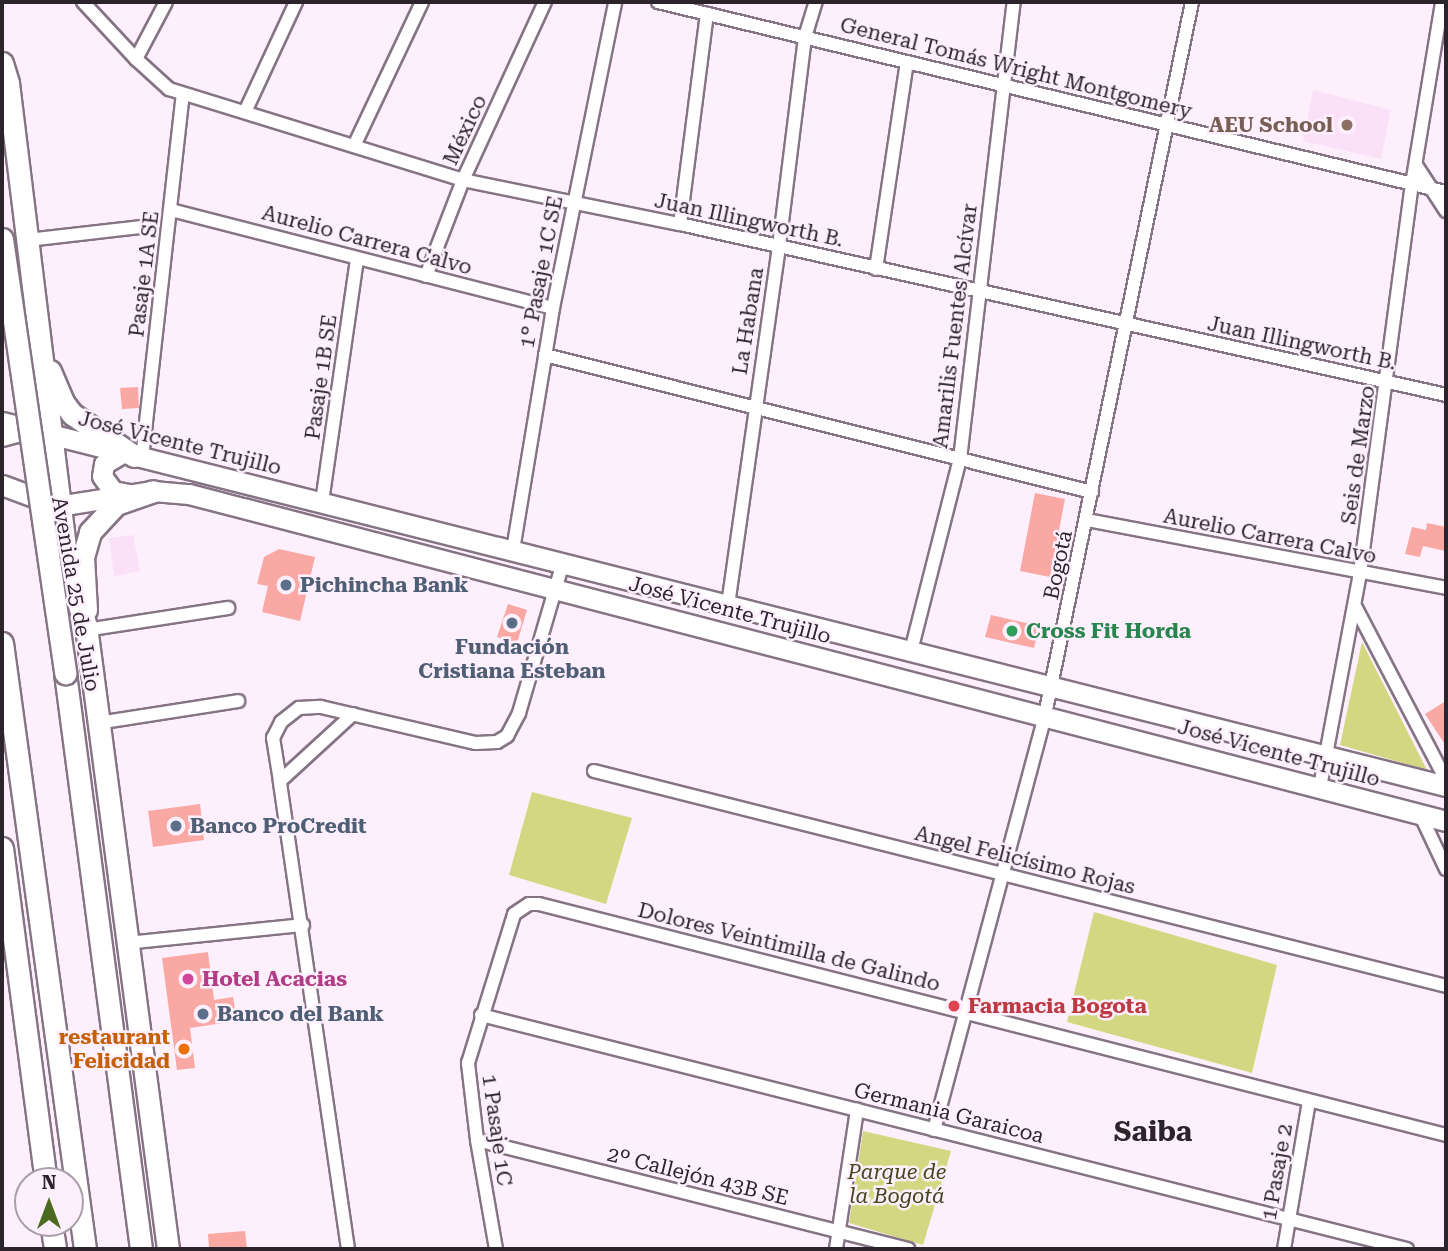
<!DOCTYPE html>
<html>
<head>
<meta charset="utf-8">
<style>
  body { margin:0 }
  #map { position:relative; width:1448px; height:1251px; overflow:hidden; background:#feeffd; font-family:"Roboto Serif",serif }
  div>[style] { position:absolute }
  .built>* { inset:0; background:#fae1f8 }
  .green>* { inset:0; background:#d4d781 }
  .building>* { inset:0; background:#f9a8a4 }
  .roads { filter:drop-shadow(2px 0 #857484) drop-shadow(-2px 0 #857484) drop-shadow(0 2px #857484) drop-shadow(0 -2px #857484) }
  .street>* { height:12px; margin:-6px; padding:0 6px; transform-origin:6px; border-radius:6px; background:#fff }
  .secondary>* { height:19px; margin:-9.5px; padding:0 9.5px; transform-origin:9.5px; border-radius:9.5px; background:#fff }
  .primary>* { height:21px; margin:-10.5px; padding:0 10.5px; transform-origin:10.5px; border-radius:10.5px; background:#fff }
  .bridges { filter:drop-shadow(2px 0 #857484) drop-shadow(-2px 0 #857484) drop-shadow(0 2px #857484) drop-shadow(0 -2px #857484) }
  .primary-bridge>* { height:21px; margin:-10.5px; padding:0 10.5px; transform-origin:10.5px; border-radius:10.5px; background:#fff }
  .dots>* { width:19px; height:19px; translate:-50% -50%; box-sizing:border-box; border:4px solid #feeffd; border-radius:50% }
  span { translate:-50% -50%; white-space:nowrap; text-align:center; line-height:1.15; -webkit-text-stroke:5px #feeffd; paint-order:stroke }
  .street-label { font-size:21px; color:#2b252b }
  .education-label { font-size:21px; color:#785e54; font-weight:700 }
  .right { translate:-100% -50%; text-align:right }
  .service-label { font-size:21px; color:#4e5e75; font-weight:700 }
  .left { translate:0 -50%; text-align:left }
  .leisure-label { font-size:21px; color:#27864d; font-weight:700 }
  .hotel-label { font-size:21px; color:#b23c85; font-weight:700 }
  .health-label { font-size:21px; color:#be3a42; font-weight:700 }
  .food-label { font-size:21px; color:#c56008; font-weight:700 }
  .park-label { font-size:21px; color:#44461d; font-style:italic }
  .district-label { font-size:28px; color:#2b252b; font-weight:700 }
  .frame { position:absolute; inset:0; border:4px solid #2b252b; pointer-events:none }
  .north { position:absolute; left:14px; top:1167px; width:70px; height:70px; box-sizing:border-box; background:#feeffd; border:2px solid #aa9ea9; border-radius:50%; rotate:0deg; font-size:19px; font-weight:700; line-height:28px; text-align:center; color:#2b252b }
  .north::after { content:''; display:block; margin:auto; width:24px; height:32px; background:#4b6a20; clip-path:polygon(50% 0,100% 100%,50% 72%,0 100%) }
</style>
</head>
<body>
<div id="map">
  <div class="built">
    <div style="clip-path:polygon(1313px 90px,1391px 110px,1381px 159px,1303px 141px)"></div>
    <div style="clip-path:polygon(133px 535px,140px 571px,114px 576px,109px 538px)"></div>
  </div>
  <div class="green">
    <div style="clip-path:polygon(1362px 642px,1427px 770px,1340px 745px)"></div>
    <div style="clip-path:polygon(532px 792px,632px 818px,606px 904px,509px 875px)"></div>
    <div style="clip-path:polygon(1094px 912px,1277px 965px,1252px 1073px,1067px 1022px)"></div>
    <div style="clip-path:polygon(863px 1131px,951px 1151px,923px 1245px,849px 1223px)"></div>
  </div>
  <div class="building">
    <div style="clip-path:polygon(138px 387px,139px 408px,122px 409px,120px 388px)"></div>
    <div style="clip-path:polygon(1035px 493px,1065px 499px,1050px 577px,1020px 571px)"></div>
    <div style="clip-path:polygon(1427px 523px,1446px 527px,1445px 551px,1423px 546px,1420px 557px,1405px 554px,1412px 527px,1426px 530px)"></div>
    <div style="clip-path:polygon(279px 549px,315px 557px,300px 621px,262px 612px,268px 586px,257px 584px,264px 557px)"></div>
    <div style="clip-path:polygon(508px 604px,527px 610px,517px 643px,497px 637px)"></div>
    <div style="clip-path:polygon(991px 615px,1039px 626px,1034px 648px,985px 637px)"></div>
    <div style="clip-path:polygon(1446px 701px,1446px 746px,1425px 714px)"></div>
    <div style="clip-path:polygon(200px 804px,204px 840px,153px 847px,148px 811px)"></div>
    <div style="clip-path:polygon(208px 952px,214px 1000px,233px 997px,237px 1021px,190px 1028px,195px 1068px,177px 1070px,162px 958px)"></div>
    <div style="clip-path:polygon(245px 1231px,247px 1249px,209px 1249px,208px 1234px)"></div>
  </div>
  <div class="roads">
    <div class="street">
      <div style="left:83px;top:2px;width:78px;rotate:47.1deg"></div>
      <div style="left:136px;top:59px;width:45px;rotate:42.3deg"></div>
      <div style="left:169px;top:89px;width:308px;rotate:17.2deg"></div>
      <div style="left:463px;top:180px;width:221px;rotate:11.5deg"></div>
      <div style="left:680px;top:224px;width:785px;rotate:12.58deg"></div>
      <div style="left:658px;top:2px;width:811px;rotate:13.56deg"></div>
      <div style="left:136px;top:59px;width:64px;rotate:-62.2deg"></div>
      <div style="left:245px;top:112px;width:121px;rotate:-65.1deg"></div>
      <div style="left:354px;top:146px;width:159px;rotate:-64.7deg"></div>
      <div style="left:1416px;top:165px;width:55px;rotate:56.9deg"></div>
      <div style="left:171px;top:210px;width:394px;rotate:14.4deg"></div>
      <div style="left:680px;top:224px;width:212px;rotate:-82.7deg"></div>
      <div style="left:27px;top:240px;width:123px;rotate:-6.5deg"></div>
      <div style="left:876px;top:269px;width:209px;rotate:-81.5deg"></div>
      <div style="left:426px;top:276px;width:103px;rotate:-68.9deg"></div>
      <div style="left:463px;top:180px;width:196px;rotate:-65.3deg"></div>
      <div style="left:545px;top:355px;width:564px;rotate:14.06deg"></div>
      <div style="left:142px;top:458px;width:365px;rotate:-83.6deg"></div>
      <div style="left:322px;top:502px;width:246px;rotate:-81.8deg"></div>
      <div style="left:1087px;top:520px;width:365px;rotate:10.7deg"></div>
      <div style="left:513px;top:550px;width:245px;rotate:-80.6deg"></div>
      <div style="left:553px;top:308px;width:312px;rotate:-78.5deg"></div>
      <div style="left:728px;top:605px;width:363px;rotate:-81.9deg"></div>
      <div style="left:779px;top:246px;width:211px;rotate:-82.9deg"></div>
      <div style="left:805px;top:37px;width:37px;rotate:-73deg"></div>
      <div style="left:1355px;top:606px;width:196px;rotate:62.4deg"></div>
      <div style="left:86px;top:630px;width:144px;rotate:-8.8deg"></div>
      <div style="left:911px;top:651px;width:198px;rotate:-75.7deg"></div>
      <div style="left:960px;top:459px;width:460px;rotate:-83.3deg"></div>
      <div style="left:98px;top:723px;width:142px;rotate:-8.9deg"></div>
      <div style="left:594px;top:771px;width:879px;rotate:14.16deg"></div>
      <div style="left:280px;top:781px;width:44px;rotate:-99.2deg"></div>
      <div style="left:273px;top:738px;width:18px;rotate:-63deg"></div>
      <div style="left:281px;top:722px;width:23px;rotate:-38deg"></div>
      <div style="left:299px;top:708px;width:22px;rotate:-3deg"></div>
      <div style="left:321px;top:707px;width:159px;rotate:13.1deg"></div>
      <div style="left:476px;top:743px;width:21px;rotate:-3deg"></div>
      <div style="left:497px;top:742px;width:12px;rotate:-31deg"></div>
      <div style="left:507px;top:736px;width:26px;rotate:-62deg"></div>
      <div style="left:519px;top:713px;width:156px;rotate:-73.7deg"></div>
      <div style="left:1320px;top:787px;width:218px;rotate:-79.4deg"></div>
      <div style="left:1360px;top:573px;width:392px;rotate:-82.4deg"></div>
      <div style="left:1412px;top:184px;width:184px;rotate:-80.6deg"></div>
      <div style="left:1420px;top:814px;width:61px;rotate:64.7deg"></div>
      <div style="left:126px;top:943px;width:178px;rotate:-5.8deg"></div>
      <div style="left:481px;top:1015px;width:955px;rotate:14.18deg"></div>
      <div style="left:934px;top:1130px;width:430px;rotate:-75deg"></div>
      <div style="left:1045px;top:715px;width:728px;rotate:-78.35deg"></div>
      <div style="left:477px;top:1140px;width:445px;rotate:14.2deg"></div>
      <div style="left:348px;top:1249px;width:473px;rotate:-98.3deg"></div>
      <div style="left:280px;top:781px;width:99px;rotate:-42.5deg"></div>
      <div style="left:496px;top:1249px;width:111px;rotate:-99.9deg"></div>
      <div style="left:477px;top:1140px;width:78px;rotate:-96.7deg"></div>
      <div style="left:468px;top:1063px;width:156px;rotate:-72.8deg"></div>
      <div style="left:514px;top:914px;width:18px;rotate:-34deg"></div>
      <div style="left:529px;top:904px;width:10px"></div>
      <div style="left:539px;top:904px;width:936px;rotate:14.29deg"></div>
      <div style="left:836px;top:1249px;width:141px;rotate:-81.4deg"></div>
      <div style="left:1284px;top:1249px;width:150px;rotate:-80.4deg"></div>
    </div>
    <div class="secondary">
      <div style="left:2px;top:422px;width:1489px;rotate:14.15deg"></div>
      <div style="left:122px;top:453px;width:21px;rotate:149deg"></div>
      <div style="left:104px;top:464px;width:12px;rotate:99deg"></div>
      <div style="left:102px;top:476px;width:19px;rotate:54deg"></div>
      <div style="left:113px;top:491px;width:15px;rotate:11deg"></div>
      <div style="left:2px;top:485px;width:60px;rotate:20.6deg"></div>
      <div style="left:58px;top:506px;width:96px;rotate:-9deg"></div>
      <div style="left:153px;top:491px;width:36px;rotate:5deg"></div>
      <div style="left:189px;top:494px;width:1299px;rotate:14.58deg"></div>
    </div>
    <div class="primary">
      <div style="left:2px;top:63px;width:21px;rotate:73deg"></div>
      <div style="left:8px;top:83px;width:495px;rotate:83deg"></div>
      <div style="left:68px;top:574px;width:55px;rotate:70.9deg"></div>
      <div style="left:86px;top:626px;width:628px;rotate:82.5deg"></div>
      <div style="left:50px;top:371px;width:34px;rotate:67deg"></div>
      <div style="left:63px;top:402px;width:15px;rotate:53deg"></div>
      <div style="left:72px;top:414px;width:75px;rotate:34.1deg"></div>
      <div style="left:2px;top:435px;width:15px;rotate:-16deg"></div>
      <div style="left:16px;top:431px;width:26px;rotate:2deg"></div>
      <div style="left:86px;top:610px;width:53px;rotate:-93.2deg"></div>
      <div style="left:83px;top:557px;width:26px;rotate:-74deg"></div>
      <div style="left:90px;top:532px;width:38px;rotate:-47deg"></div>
      <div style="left:116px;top:504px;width:39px;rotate:-19deg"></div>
      <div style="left:2px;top:643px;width:612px;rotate:82.2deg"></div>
      <div style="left:65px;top:673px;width:581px;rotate:82.48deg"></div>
      <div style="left:2px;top:848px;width:336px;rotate:82.5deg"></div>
      <div style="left:51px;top:1223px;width:26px;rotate:81deg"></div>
    </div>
  </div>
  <div class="bridges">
    <div class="primary-bridge">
      <div style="left:2px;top:239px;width:439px;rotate:81.7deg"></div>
    </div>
  </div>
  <div class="dots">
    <div style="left:1347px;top:125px;background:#8d6e63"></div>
    <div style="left:286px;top:585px;background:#5c6f8a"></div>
    <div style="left:512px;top:623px;background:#5c6f8a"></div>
    <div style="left:1012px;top:631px;background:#2e9e5b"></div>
    <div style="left:176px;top:826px;background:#5c6f8a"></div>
    <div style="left:188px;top:979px;background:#d1479c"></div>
    <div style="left:954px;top:1006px;background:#e0444e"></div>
    <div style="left:203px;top:1014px;background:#5c6f8a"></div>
    <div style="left:184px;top:1049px;background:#e8710a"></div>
  </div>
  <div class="street-label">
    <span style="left:1016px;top:68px;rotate:14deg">General Tomás Wright Montgomery</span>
    <span style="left:465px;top:130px;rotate:-65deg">México</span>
    <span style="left:749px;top:220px;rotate:12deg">Juan Illingworth B.</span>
    <span style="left:367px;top:240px;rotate:15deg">Aurelio Carrera Calvo</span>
    <span style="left:541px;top:272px;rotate:-79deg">1° Pasaje 1C SE</span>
    <span style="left:144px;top:274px;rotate:-83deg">Pasaje 1A SE</span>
    <span style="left:748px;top:321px;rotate:-81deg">La Habana</span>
    <span style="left:955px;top:326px;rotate:-83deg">Amarilis Fuentes Alcívar</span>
    <span style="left:1302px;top:343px;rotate:12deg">Juan Illingworth B.</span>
    <span style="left:321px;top:377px;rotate:-82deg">Pasaje 1B SE</span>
    <span style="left:180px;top:443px;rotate:14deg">José Vicente Trujillo</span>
    <span style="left:1358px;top:455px;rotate:-82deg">Seis de Marzo</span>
    <span style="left:1270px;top:536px;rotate:11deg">Aurelio Carrera Calvo</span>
    <span style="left:1058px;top:565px;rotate:-78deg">Bogotá</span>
    <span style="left:76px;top:594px;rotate:80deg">Avenida 25 de Julio</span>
    <span style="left:730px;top:610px;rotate:15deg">José Vicente Trujillo</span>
    <span style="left:1279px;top:753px;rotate:15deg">José Vicente Trujillo</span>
    <span style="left:1025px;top:860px;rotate:14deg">Angel Felicísimo Rojas</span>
    <span style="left:789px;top:947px;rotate:14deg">Dolores Veintimilla de Galindo</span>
    <span style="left:949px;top:1113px;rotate:14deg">Germania Garaicoa</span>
    <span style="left:497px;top:1130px;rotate:82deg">1 Pasaje 1C</span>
    <span style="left:1277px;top:1172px;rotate:-80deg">1 Pasaje 2</span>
    <span style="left:698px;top:1176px;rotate:14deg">2º Callejón 43B SE</span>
  </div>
  <div class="education-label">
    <span class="right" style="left:1333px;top:125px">AEU School</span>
  </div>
  <div class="service-label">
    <span class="left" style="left:300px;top:585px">Pichincha Bank</span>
    <span style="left:512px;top:659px">Fundación<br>Cristiana Esteban</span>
    <span class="left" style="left:190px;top:826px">Banco ProCredit</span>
    <span class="left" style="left:217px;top:1014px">Banco del Bank</span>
  </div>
  <div class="leisure-label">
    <span class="left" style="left:1026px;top:631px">Cross Fit Horda</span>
  </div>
  <div class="hotel-label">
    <span class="left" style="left:202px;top:979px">Hotel Acacias</span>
  </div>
  <div class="health-label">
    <span class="left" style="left:968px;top:1006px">Farmacia Bogota</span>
  </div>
  <div class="food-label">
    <span class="right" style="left:170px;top:1049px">restaurant<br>Felicidad</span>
  </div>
  <div class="park-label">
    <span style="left:897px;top:1184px">Parque de<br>la Bogotá</span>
  </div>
  <div class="district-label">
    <span style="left:1153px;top:1132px">Saiba</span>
  </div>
  <div class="frame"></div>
  <div class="north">N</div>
</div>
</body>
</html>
